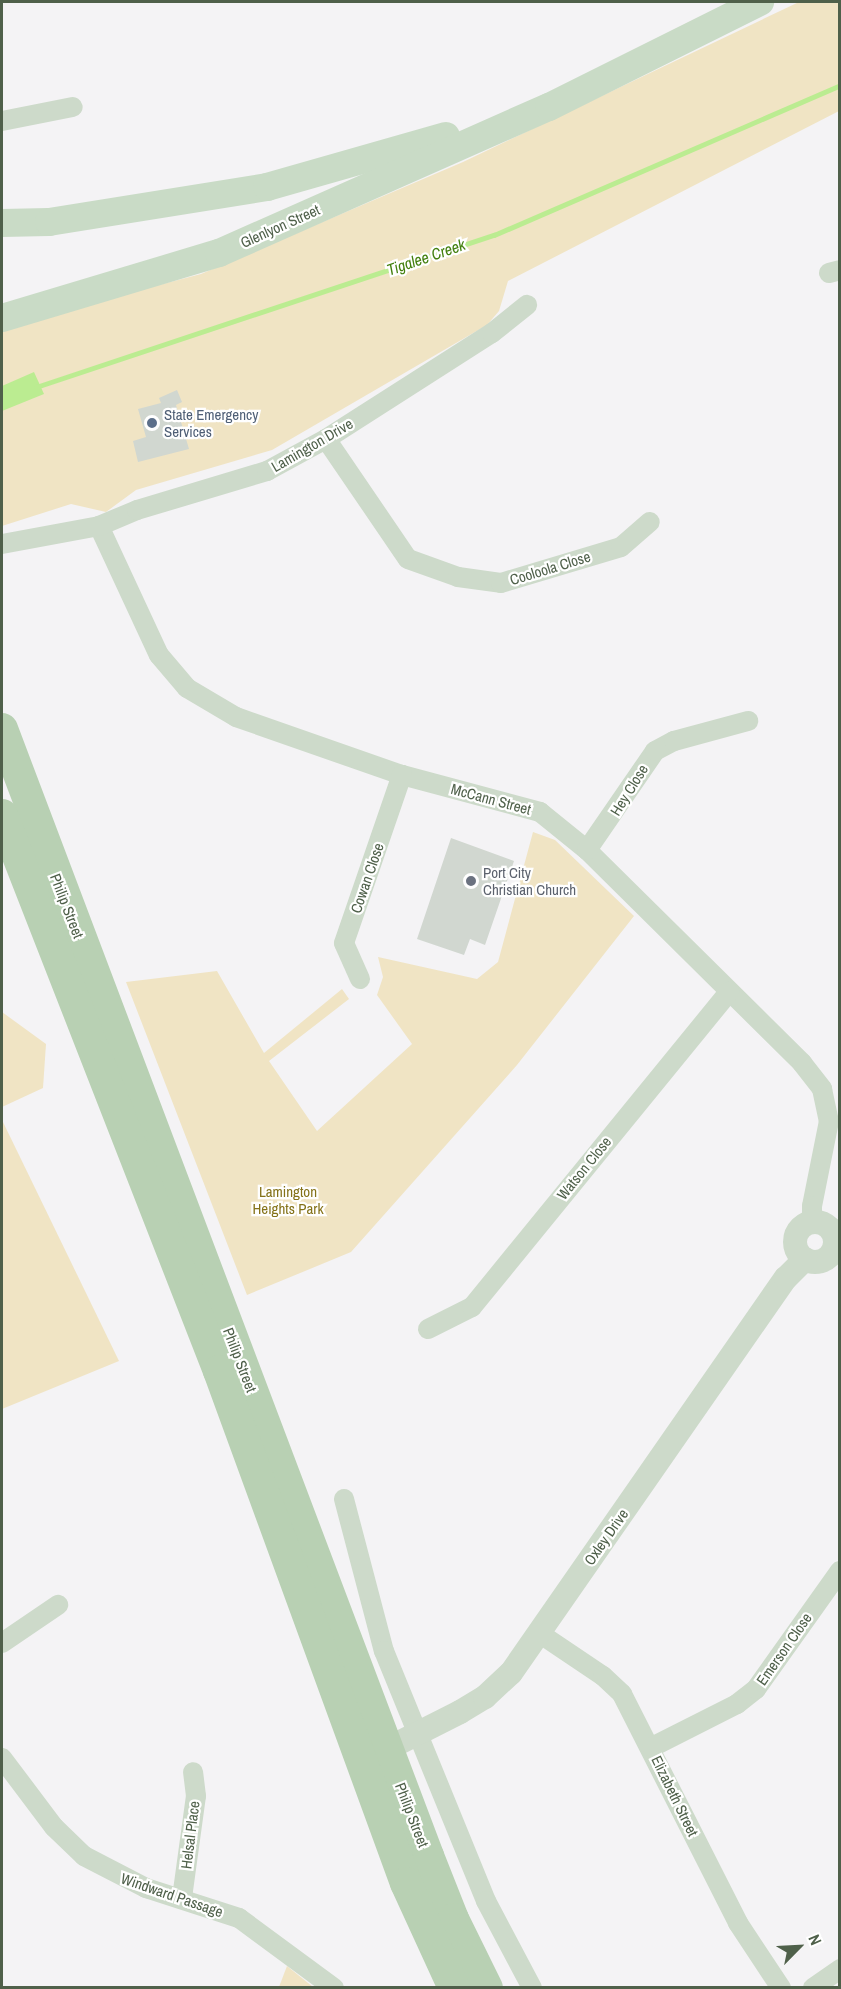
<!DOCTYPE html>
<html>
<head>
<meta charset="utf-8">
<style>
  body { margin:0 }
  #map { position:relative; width:841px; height:1989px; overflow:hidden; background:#f4f3f5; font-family:"Archivo Narrow",sans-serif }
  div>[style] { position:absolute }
  .green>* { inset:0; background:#f0e4c4 }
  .water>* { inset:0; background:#bbec91 }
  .stream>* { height:5px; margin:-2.5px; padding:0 2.5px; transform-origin:2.5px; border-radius:2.5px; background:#bbec91 }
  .building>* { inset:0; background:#d1d7d0 }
  .minor>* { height:20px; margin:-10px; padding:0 10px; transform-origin:10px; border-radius:10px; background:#cddaca }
  .tertiary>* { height:24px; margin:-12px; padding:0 12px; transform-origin:12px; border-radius:12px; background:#cddaca }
  .tertiary>.ring { margin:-12px; padding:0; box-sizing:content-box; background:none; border:24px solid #cddaca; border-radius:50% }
  .secondary>* { height:28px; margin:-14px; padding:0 14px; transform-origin:14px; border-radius:14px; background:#c9dbc6 }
  .primary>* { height:32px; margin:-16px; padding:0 16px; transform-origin:16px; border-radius:16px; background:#b8d0b3 }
  .dots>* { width:16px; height:16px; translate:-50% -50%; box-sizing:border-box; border:3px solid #fff; border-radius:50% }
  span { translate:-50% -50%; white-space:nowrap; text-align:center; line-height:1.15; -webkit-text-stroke:4.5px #fff; paint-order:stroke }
  .street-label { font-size:15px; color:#4f604a }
  .service-label { font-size:15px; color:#4e5e75 }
  .left { translate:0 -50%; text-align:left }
  .worship-label { font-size:15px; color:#5b616d }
  .park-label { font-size:15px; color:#847219 }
  .water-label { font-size:16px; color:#43800f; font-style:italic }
  .frame { position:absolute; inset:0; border:3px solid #4f604a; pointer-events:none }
  .north { position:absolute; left:769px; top:1917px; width:60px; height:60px; -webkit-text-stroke:4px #fff; paint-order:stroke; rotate:66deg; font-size:16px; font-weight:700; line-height:24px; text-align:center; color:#4f604a }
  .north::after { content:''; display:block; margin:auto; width:21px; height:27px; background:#4f604a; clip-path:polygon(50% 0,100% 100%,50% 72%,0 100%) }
</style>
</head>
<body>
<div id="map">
  <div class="green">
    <div style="clip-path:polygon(799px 2px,839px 2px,839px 111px,508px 281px,499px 311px,487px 325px,272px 450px,136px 490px,106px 512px,71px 504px,2px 526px,2px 326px,201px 274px,463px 162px)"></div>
    <div style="clip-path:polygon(533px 832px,555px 840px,634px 916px,517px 1065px,351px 1252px,247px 1295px,126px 982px,217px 971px,264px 1053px,342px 989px,349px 999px,269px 1061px,317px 1131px,412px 1044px,377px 995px,383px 977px,378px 957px,477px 979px,498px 962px)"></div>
    <div style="clip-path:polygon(2px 1012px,46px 1044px,43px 1088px,2px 1107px)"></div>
    <div style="clip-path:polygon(2px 1120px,119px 1361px,2px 1409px)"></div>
    <div style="clip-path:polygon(287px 1966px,313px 1987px,279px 1987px)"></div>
  </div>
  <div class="water">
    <div style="clip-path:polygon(34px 372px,44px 394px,2px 411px,2px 386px)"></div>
  </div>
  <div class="stream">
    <div style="left:36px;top:387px;width:483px;rotate:-18.4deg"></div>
    <div style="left:494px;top:235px;width:377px;rotate:-23.4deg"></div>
  </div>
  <div class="building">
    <div style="clip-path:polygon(177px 390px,182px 402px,176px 405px,189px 449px,138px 462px,133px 441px,146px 437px,138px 409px,161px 403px,159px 398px)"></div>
    <div style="clip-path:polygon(451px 838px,514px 861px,485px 945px,470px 939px,464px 955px,417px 939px)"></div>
  </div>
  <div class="minor">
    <div style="left:2px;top:121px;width:72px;rotate:-11.2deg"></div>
    <div style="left:829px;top:273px;width:11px;rotate:-15deg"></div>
    <div style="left:326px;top:439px;width:145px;rotate:55.7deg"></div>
    <div style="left:408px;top:559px;width:53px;rotate:19.8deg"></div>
    <div style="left:458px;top:577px;width:43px;rotate:7.9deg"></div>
    <div style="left:501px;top:583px;width:125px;rotate:-16.7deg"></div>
    <div style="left:621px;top:547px;width:38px;rotate:-41deg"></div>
    <div style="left:99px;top:526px;width:142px;rotate:65.1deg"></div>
    <div style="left:159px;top:655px;width:43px;rotate:49.7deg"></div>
    <div style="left:187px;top:688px;width:57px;rotate:30.6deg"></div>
    <div style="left:236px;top:717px;width:176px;rotate:19.3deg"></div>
    <div style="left:402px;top:775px;width:143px;rotate:15deg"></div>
    <div style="left:540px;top:812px;width:60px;rotate:39deg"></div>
    <div style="left:587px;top:850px;width:303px;rotate:44.7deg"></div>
    <div style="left:802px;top:1063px;width:33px;rotate:52deg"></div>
    <div style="left:822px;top:1089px;width:33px;rotate:78deg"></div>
    <div style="left:829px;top:1121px;width:87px;rotate:101.3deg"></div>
    <div style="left:812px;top:1206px;width:17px;rotate:90deg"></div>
    <div style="left:2px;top:544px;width:99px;rotate:-10.5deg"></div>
    <div style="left:99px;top:526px;width:41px;rotate:-22.8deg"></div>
    <div style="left:137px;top:510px;width:136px;rotate:-16.7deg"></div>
    <div style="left:267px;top:471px;width:67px;rotate:-28.5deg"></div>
    <div style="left:326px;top:439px;width:197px;rotate:-32.6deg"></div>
    <div style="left:492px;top:333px;width:45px;rotate:-38.7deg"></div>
    <div style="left:587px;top:850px;width:120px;rotate:-55.5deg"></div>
    <div style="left:655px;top:751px;width:21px;rotate:-28deg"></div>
    <div style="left:674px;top:741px;width:77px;rotate:-15.1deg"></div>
    <div style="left:360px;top:979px;width:39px;rotate:-114deg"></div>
    <div style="left:344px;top:943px;width:178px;rotate:-71deg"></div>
    <div style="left:428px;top:1329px;width:49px;rotate:-26.6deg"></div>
    <div style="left:472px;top:1307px;width:407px;rotate:-50.8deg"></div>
    <div style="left:344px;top:1499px;width:157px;rotate:75.3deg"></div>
    <div style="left:384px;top:1651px;width:270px;rotate:67.8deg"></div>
    <div style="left:486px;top:1901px;width:98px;rotate:62.1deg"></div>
    <div style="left:539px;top:1633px;width:77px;rotate:33.9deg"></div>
    <div style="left:603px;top:1676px;width:26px;rotate:43deg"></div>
    <div style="left:622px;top:1694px;width:257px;rotate:63.1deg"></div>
    <div style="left:738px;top:1923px;width:78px;rotate:56.5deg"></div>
    <div style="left:2px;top:1643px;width:68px;rotate:-34.2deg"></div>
    <div style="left:652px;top:1747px;width:95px;rotate:-26.8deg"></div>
    <div style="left:737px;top:1704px;width:24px;rotate:-38deg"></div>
    <div style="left:756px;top:1689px;width:145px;rotate:-54.6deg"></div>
    <div style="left:2px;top:1758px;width:86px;rotate:53deg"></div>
    <div style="left:54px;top:1827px;width:42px;rotate:44deg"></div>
    <div style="left:84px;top:1856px;width:70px;rotate:27.3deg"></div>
    <div style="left:146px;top:1888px;width:98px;rotate:17.9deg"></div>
    <div style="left:239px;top:1918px;width:118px;rotate:36.4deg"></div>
    <div style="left:182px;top:1898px;width:103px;rotate:-82.2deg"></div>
    <div style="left:196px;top:1796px;width:24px;rotate:-97deg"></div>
    <div style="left:813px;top:1988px;width:33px;rotate:-35deg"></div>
  </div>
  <div class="tertiary">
    <div class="ring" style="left:795px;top:1222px;width:16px;height:16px"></div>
    <div style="left:373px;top:1756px;width:97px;rotate:-26.8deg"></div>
    <div style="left:460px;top:1712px;width:29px;rotate:-31deg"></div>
    <div style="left:485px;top:1697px;width:35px;rotate:-43deg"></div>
    <div style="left:511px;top:1673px;width:481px;rotate:-55.2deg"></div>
    <div style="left:786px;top:1278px;width:27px;rotate:-45deg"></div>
  </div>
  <div class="secondary">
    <div style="left:2px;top:223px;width:47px;rotate:-1.2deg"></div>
    <div style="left:49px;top:222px;width:221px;rotate:-9.1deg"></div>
    <div style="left:267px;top:187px;width:186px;rotate:-15.9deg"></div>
    <div style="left:2px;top:318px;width:227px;rotate:-16.7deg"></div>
    <div style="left:219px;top:253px;width:361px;rotate:-23.9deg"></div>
    <div style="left:549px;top:107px;width:236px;rotate:-26.5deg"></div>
  </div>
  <div class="primary">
    <div style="left:2px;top:729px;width:1205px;rotate:69.29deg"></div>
    <div style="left:428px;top:1856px;width:68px;rotate:68.4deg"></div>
    <div style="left:453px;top:1919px;width:77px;rotate:63.8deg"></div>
    <div style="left:2px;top:815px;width:597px;rotate:68.68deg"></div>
    <div style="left:219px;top:1371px;width:545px;rotate:69.94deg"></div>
    <div style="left:406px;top:1883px;width:115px;rotate:65.4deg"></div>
  </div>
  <div class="dots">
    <div style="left:152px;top:423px;background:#5c6f8a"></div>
    <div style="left:471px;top:881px;background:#6b7280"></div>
  </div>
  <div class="street-label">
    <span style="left:280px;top:226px;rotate:-24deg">Glenlyon Street</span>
    <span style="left:312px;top:445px;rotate:-30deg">Lamington Drive</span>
    <span style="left:550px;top:568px;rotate:-17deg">Cooloola Close</span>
    <span style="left:629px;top:790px;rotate:-58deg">Hey Close</span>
    <span style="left:491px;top:799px;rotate:15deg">McCann Street</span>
    <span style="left:367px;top:878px;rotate:-71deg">Cowan Close</span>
    <span style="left:67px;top:906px;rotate:69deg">Philip Street</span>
    <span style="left:584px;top:1168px;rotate:-51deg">Watson Close</span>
    <span style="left:240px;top:1360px;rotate:69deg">Philip Street</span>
    <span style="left:606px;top:1537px;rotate:-55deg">Oxley Drive</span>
    <span style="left:784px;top:1649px;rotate:-55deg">Emerson Close</span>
    <span style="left:675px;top:1796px;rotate:64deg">Elizabeth Street</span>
    <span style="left:412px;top:1815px;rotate:69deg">Philip Street</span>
    <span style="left:190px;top:1835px;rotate:-83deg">Helsal Place</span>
    <span style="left:172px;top:1895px;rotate:19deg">Windward Passage</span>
  </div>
  <div class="service-label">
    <span class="left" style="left:164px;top:423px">State Emergency<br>Services</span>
  </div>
  <div class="worship-label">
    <span class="left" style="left:483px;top:881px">Port City<br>Christian Church</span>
  </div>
  <div class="park-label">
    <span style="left:288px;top:1200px">Lamington<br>Heights Park</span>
  </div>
  <div class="water-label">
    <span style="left:426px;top:257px;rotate:-19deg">Tigalee Creek</span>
  </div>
  <div class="frame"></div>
  <div class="north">N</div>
</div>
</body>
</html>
